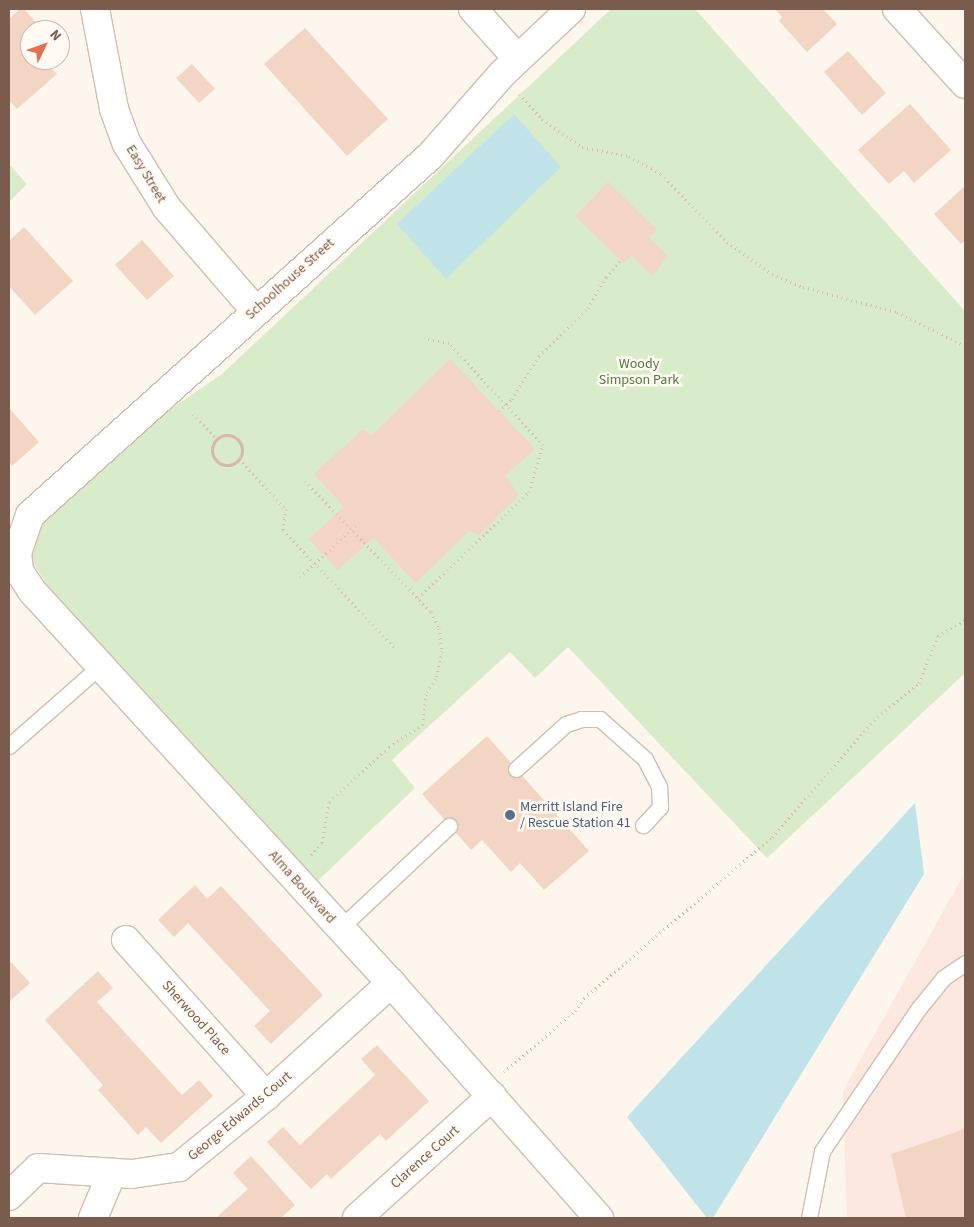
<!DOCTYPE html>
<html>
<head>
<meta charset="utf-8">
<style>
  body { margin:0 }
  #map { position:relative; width:974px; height:1227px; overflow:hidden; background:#fdf6ec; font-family:"Source Sans 3",sans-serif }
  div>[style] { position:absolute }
  .commercial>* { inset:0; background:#fde8e0 }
  .green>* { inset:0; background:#d8ecc9 }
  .water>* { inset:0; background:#bfe3e8 }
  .building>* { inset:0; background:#f3d5c3 }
  .path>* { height:3px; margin-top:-1.5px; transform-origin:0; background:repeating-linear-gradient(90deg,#d9b8a5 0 1px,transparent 0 5px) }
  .path>.ring { margin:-1.5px; padding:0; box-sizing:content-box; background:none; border:3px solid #d9b8a5; border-radius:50% }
  .roads { filter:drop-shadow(1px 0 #d1beb0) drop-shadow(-1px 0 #d1beb0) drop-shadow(0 1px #d1beb0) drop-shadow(0 -1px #d1beb0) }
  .service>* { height:15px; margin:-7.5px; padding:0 7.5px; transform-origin:7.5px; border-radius:7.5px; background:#fff }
  .minor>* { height:28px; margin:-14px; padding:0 14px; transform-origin:14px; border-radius:14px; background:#fff }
  .dots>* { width:14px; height:14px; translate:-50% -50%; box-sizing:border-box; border:2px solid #fffaf3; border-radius:50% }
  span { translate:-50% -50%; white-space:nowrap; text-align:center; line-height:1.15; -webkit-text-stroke:5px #fffaf3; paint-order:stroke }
  .street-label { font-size:14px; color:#7a5c4d }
  .park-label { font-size:14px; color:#537a41 }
  .service-label { font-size:14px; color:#4e5e75 }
  .left { translate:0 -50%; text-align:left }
  .frame { position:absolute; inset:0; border:10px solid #7a5c4d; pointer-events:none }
  .north { position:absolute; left:20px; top:20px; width:50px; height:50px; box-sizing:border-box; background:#fffaf3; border:1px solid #cabbb1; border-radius:50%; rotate:48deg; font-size:14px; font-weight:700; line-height:20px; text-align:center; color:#7a5c4d }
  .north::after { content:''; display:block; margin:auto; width:18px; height:22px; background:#e76f51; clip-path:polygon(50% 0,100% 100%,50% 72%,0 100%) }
</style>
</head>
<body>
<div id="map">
  <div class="commercial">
    <div style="clip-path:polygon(965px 872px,965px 1218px,847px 1218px,843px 1091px)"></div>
  </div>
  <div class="green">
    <div style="clip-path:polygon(611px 9px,695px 9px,965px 311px,965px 673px,767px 858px,568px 647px,535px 678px,510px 652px,392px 760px,415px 788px,307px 891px,99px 667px,30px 558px,44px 522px,162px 415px,222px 374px)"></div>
    <div style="clip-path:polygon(9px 164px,27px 184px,9px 202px)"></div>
  </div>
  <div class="water">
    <div style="clip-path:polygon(514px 114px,561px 167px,446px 279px,397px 224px)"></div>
    <div style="clip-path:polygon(915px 803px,924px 874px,713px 1218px,707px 1218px,627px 1117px)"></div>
  </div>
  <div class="building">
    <div style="clip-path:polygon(20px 9px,24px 9px,43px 30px,30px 30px,30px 60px,44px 60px,57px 74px,17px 109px,9px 100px,9px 19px)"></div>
    <div style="clip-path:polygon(775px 9px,823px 9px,837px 24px,807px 52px,779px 21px,782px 17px)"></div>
    <div style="clip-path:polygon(305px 28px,388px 119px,347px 156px,264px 64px)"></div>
    <div style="clip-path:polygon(848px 51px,886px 93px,862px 115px,824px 72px)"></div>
    <div style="clip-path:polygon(192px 64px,215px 89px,199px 103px,176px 78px)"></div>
    <div style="clip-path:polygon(910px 104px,951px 150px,914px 183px,904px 171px,889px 184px,858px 150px)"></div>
    <div style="clip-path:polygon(608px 182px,657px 230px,649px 238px,668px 256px,652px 276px,632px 256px,623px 263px,575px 216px)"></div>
    <div style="clip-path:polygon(965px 186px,965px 240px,961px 244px,934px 214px)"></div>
    <div style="clip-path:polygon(24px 227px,73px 281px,35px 315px,9px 286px,9px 241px)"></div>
    <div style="clip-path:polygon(142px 240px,174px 276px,147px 300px,115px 265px)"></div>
    <div style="clip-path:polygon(450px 359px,535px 449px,505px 476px,519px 495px,479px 535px,469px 531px,416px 583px,373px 538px,338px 570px,309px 539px,344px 507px,314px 474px,363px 429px,371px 436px)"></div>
    <div style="clip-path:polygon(9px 408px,39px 442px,12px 466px,9px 462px)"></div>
    <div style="clip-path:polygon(487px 736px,589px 851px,544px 890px,520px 863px,511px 872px,482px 840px,471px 850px,422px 794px)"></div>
    <div style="clip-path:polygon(195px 885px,207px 899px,221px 886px,323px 995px,271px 1044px,254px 1026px,270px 1011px,188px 923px,174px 937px,158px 920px)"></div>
    <div style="clip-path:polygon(11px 962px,30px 983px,9px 1002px,9px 964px)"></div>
    <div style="clip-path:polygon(98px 971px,113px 988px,97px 1002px,182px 1095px,199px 1080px,213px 1096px,161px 1143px,146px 1127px,138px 1135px,98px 1090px,103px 1085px,45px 1020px)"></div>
    <div style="clip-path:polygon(377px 1045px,429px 1101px,386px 1141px,380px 1134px,331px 1179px,327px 1174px,311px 1189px,267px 1142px,283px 1127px,300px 1145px,375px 1075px,361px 1059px)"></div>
    <div style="clip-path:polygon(965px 1129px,965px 1218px,906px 1218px,891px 1154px)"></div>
    <div style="clip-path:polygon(251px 1156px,295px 1205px,281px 1218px,216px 1218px,248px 1189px,233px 1173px)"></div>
  </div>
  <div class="path">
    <div style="left:519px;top:94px;width:34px;rotate:47deg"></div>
    <div style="left:542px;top:119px;width:49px;rotate:35deg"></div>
    <div style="left:582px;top:147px;width:48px;rotate:10.8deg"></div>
    <div style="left:629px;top:156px;width:37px;rotate:29deg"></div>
    <div style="left:661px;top:174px;width:95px;rotate:45.9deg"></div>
    <div style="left:727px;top:242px;width:55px;rotate:35.4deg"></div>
    <div style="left:772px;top:274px;width:34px;rotate:23deg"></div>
    <div style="left:803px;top:287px;width:97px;rotate:14.9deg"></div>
    <div style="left:897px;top:312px;width:76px;rotate:26.6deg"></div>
    <div style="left:499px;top:411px;width:18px;rotate:-43deg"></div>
    <div style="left:512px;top:399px;width:51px;rotate:-57.9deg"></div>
    <div style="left:539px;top:356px;width:69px;rotate:-44.4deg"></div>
    <div style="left:588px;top:308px;width:36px;rotate:-60deg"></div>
    <div style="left:606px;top:277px;width:21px;rotate:-49deg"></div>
    <div style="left:193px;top:414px;width:33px;rotate:46deg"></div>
    <div class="ring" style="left:212px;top:435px;width:27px;height:27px"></div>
    <div style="left:239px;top:459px;width:69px;rotate:46.8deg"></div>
    <div style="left:286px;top:509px;width:21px;rotate:98deg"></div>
    <div style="left:283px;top:530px;width:161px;rotate:46.5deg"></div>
    <div style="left:305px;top:481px;width:182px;rotate:46.1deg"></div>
    <div style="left:431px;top:612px;width:18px;rotate:63deg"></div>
    <div style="left:439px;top:628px;width:23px;rotate:83deg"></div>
    <div style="left:442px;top:651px;width:29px;rotate:102deg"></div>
    <div style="left:436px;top:679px;width:18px;rotate:124deg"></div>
    <div style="left:426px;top:694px;width:30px;rotate:96deg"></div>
    <div style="left:423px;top:724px;width:41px;rotate:145.9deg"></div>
    <div style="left:389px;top:747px;width:81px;rotate:137.5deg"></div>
    <div style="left:329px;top:802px;width:42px;rotate:99.7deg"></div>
    <div style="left:322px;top:843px;width:18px;rotate:133deg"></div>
    <div style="left:300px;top:577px;width:80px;rotate:-42.5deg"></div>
    <div style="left:418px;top:598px;width:153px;rotate:-43.7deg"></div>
    <div style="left:529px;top:492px;width:49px;rotate:-73.4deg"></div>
    <div style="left:543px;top:445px;width:139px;rotate:-132.7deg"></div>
    <div style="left:449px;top:343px;width:25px;rotate:-169deg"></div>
    <div style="left:504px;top:1072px;width:94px;rotate:-40.7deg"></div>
    <div style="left:575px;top:1011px;width:16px;rotate:-55deg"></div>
    <div style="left:584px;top:998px;width:248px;rotate:-40.6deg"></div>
    <div style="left:772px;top:837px;width:155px;rotate:-48.9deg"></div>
    <div style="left:874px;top:720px;width:58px;rotate:-39.4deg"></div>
    <div style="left:919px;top:683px;width:51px;rotate:-68deg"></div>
    <div style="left:938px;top:636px;width:31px;rotate:-31deg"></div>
  </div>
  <div class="roads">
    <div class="service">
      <div style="left:9px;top:746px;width:120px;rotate:-41.3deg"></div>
      <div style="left:516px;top:769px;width:67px;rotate:-42deg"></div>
      <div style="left:566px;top:724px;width:16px;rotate:-18deg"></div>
      <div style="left:581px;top:719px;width:19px"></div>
      <div style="left:600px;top:719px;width:60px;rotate:41.6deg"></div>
      <div style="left:645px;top:759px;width:31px;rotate:63deg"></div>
      <div style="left:659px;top:787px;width:20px;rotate:87deg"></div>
      <div style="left:660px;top:807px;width:25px;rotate:133deg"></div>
      <div style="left:339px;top:929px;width:151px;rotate:-43.1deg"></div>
      <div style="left:809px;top:1218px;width:68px;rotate:-79deg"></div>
      <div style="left:822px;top:1151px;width:173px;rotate:-55.9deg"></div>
      <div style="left:919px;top:1008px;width:38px;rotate:-51deg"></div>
      <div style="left:943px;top:978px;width:27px;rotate:-34deg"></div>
    </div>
    <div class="minor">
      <div style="left:95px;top:9px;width:102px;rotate:79.2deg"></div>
      <div style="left:114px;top:109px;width:37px;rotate:70deg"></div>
      <div style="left:127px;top:144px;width:75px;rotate:58deg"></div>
      <div style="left:167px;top:208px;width:135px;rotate:49.2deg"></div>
      <div style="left:473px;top:9px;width:67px;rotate:48deg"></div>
      <div style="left:571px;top:9px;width:95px;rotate:136.7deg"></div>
      <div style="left:502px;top:74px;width:109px;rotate:131.3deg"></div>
      <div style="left:430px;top:156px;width:537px;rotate:138.09deg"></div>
      <div style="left:30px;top:515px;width:39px;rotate:109deg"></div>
      <div style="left:17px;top:552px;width:19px;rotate:84deg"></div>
      <div style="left:19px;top:571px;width:24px;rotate:57deg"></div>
      <div style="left:32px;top:591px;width:532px;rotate:47.52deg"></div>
      <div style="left:391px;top:983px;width:314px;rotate:48.5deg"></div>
      <div style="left:897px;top:9px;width:101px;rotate:47.8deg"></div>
      <div style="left:126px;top:940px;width:210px;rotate:48.1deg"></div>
      <div style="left:9px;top:1196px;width:40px;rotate:-44deg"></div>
      <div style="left:38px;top:1168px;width:94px;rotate:3.7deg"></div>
      <div style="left:132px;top:1174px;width:48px;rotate:-8.5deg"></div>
      <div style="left:179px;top:1167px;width:112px;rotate:-39.2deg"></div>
      <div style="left:266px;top:1096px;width:169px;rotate:-42.1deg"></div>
      <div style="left:93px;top:1218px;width:49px;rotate:-67.1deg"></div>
      <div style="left:357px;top:1218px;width:182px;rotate:-42.1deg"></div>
    </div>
  </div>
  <div class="dots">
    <div style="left:510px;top:815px;background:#5c6f8a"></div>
  </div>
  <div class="street-label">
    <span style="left:146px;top:174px;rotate:59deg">Easy Street</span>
    <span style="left:290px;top:279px;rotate:-42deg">Schoolhouse Street</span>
    <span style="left:302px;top:887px;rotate:48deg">Alma Boulevard</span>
    <span style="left:196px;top:1018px;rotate:48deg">Sherwood Place</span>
    <span style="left:240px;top:1116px;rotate:-40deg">George Edwards Court</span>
    <span style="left:425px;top:1157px;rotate:-42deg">Clarence Court</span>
  </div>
  <div class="park-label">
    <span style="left:639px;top:372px">Woody<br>Simpson Park</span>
  </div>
  <div class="service-label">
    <span class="left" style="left:520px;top:815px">Merritt Island Fire<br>/ Rescue Station 41</span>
  </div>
  <div class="frame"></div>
  <div class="north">N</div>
</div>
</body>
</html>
